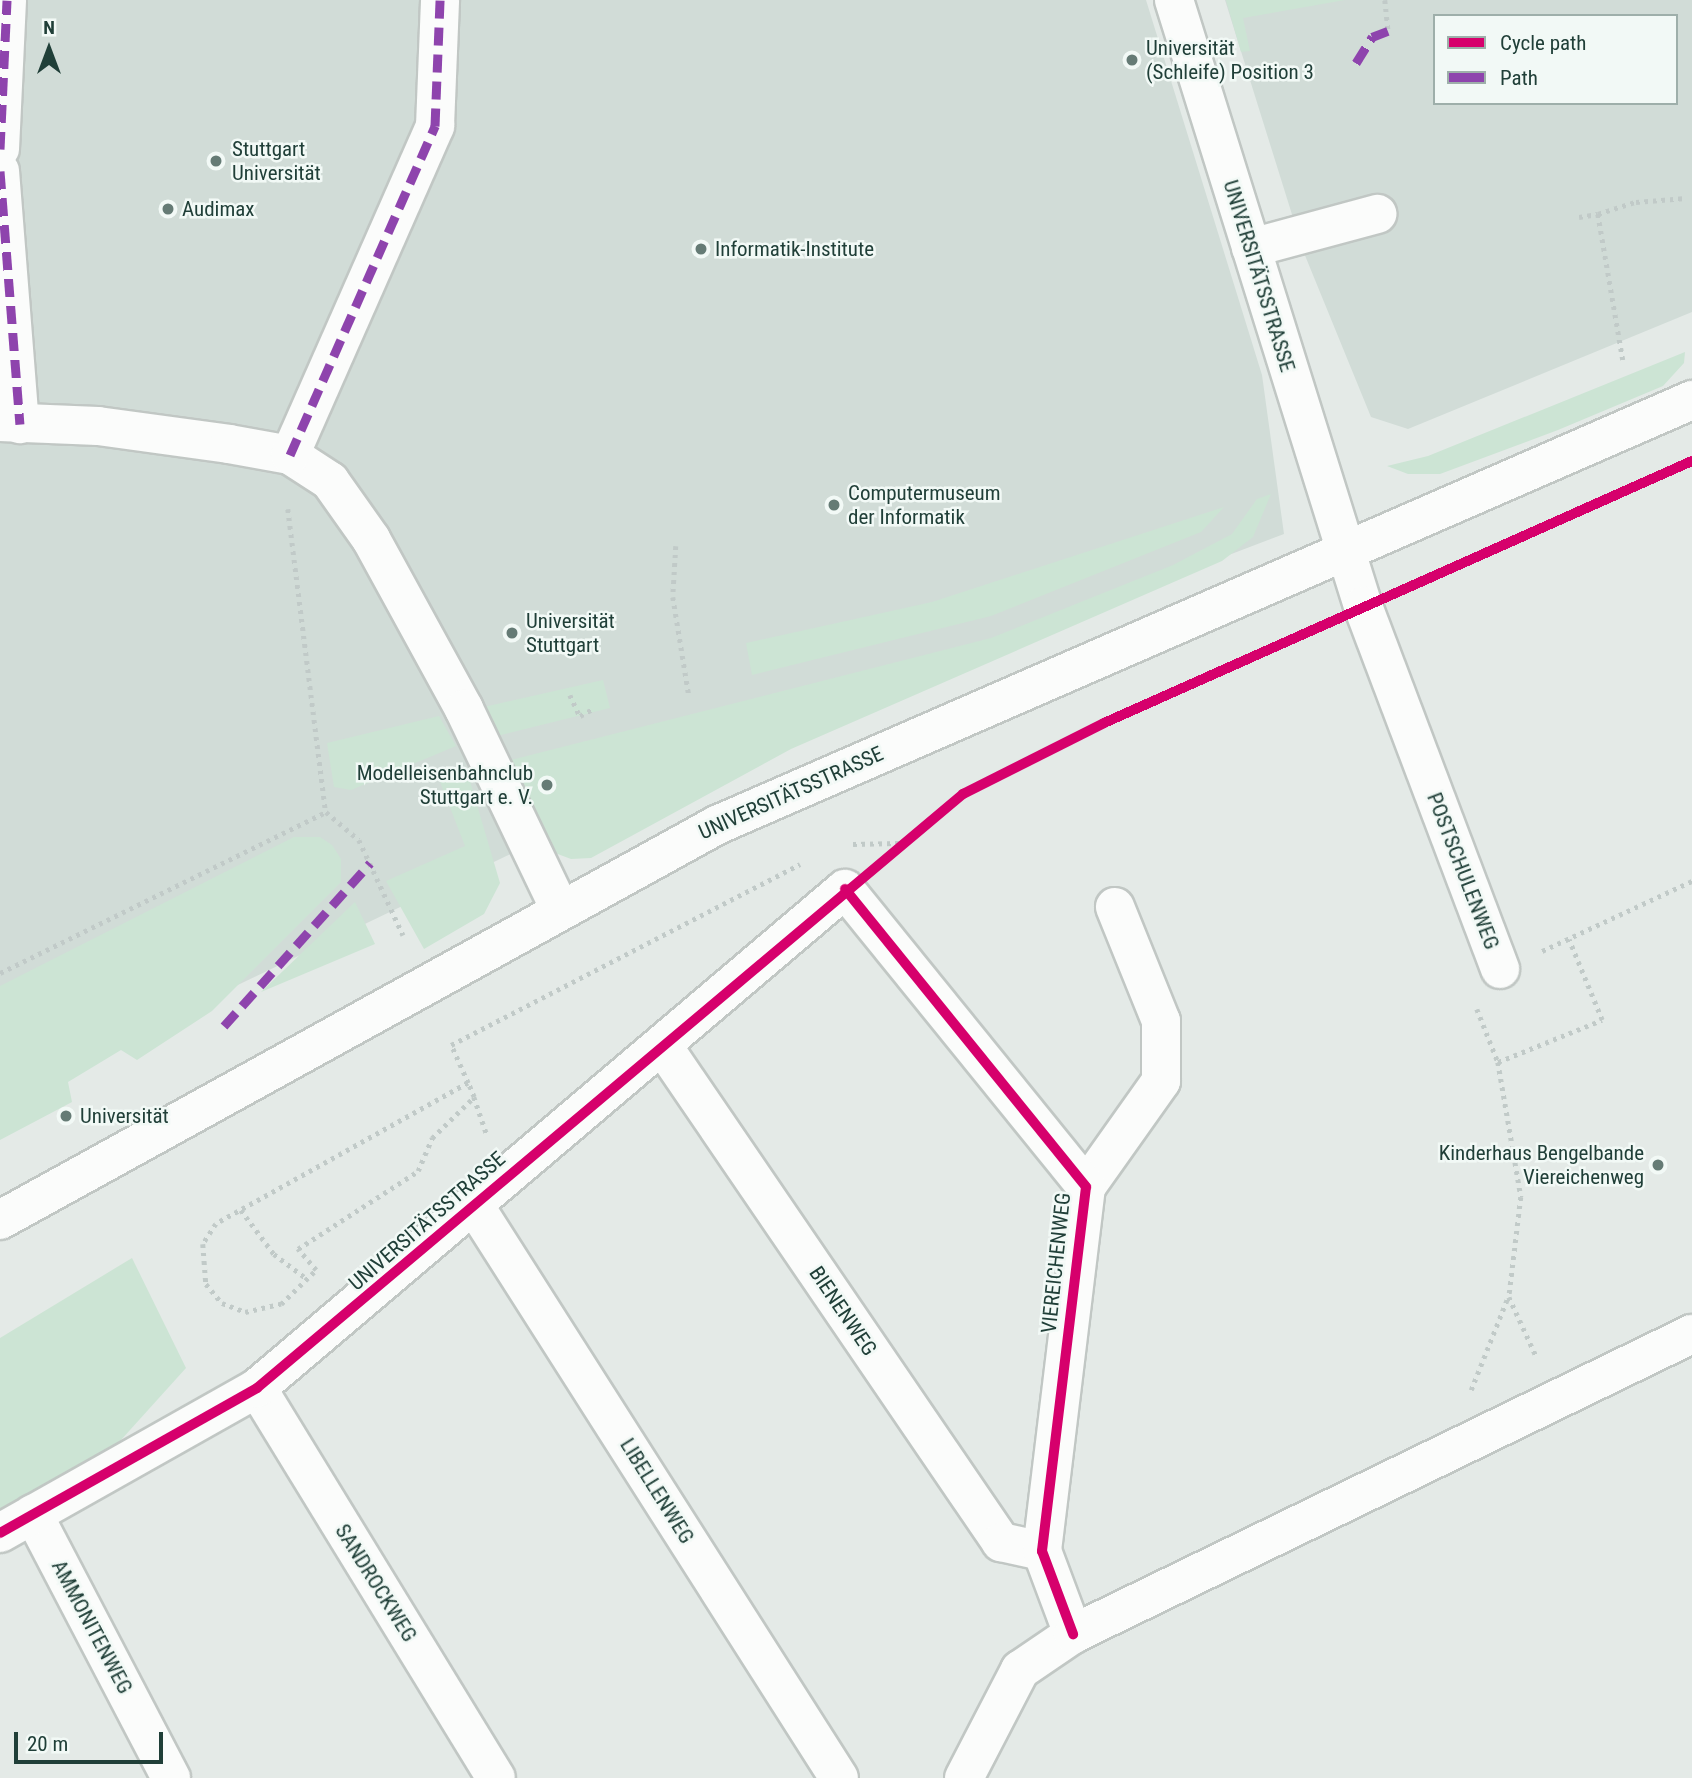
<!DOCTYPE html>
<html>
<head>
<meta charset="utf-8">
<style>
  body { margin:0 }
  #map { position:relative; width:1692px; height:1778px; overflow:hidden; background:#e4eae7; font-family:"Roboto Condensed",sans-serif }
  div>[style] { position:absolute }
  .built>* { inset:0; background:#d1dcd7 }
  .green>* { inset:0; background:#cce4d4 }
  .path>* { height:4.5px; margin-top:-2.25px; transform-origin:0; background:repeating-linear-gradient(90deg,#c1cac8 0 3.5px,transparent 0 8.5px) }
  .roads { filter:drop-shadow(2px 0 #c1c7c4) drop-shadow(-2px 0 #c1c7c4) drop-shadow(0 2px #c1c7c4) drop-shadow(0 -2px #c1c7c4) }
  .minor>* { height:38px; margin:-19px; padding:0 19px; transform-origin:19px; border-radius:19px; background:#fbfcfb }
  .quiet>* { height:9px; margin-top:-4.5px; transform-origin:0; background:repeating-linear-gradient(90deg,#8e44ad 0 18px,transparent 0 27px) }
  .cycleway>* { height:10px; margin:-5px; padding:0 5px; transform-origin:5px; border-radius:5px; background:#d6006c }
  .dots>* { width:19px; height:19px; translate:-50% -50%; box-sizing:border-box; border:4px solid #f2f9f6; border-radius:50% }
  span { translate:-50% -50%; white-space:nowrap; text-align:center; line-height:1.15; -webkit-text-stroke:5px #f2f9f6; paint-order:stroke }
  .poi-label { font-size:21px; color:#203f38 }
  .left { translate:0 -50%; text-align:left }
  .right { translate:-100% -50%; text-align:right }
  .street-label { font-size:21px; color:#203f38 }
  .legend { position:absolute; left:1433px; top:14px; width:245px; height:91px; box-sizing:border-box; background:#f2f9f6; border:2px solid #9eafaa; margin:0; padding:9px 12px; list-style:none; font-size:21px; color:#203f38 }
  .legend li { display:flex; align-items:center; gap:14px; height:35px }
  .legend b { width:35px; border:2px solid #9eafaa }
  .north { position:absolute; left:14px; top:14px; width:70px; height:70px; -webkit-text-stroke:5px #f2f9f6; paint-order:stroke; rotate:0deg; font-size:19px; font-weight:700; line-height:28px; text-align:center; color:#203f38 }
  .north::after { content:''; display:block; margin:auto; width:24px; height:32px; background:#203f38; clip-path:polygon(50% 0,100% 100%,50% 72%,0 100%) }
  .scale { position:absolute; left:14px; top:1732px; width:149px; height:32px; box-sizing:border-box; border:4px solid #203f38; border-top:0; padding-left:9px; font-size:21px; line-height:24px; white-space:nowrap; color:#203f38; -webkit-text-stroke:5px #f2f9f6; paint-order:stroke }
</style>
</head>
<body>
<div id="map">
  <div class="built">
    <div style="clip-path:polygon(0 0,1146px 0,1262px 375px,1284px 534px,765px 732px,0 1099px)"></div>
    <div style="clip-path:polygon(evenodd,1225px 0,1692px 0,1692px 312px,1408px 429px,1371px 417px,1304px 253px,1225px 0,1435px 16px,1676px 16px,1676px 103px,1435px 103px,1435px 16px)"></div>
  </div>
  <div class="green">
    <div style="clip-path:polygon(1226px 0,1345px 0,1243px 18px,1250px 51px,1241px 52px)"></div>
    <div style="clip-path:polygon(1685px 352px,1684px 363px,1663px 386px,1558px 430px,1440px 474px,1408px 474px,1387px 466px,1428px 456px)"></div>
    <div style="clip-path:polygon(1271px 494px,1253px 537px,1222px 561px,791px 749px,591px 858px,571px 859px,547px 850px,507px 761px,991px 638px,1173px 565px,1232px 534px,1257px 499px)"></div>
    <div style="clip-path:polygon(1224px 507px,1201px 532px,991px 616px,752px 675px,746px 643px,932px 602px)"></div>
    <div style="clip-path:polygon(603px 680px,610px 708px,493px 737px,484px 707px)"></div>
    <div style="clip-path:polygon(439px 716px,456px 746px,351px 790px,334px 787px,327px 743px)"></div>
    <div style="clip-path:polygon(467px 771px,500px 883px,484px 914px,424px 949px,386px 881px,465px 846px,439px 779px)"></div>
    <div style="clip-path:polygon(294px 837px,320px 837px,332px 845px,341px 859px,341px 882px,212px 1011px,137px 1060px,121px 1050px,68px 1082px,72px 1102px,0 1140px,0 986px)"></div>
    <div style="clip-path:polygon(355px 902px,375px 944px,261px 992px)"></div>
    <div style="clip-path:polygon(132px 1258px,186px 1368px,102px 1461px,0 1518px,0 1338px)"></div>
  </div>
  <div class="path">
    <div style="left:1385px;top:0;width:31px;rotate:84deg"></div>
    <div style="left:1598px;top:214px;width:40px;rotate:-18deg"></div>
    <div style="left:1636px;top:202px;width:50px;rotate:-4.6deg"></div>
    <div style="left:1579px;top:217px;width:19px;rotate:-9deg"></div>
    <div style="left:1598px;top:214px;width:148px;rotate:80.3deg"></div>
    <div style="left:288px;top:509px;width:305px;rotate:82.9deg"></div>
    <div style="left:326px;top:812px;width:43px;rotate:40.3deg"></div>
    <div style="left:359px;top:840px;width:105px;rotate:65.1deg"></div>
    <div style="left:676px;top:546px;width:51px;rotate:93.4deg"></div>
    <div style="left:673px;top:597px;width:100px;rotate:80.8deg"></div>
    <div style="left:570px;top:695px;width:23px;rotate:65deg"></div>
    <div style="left:580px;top:716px;width:13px;rotate:-29deg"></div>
    <div style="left:853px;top:844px;width:46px;rotate:-1.2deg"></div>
    <div style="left:1542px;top:951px;width:166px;rotate:-25deg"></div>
    <div style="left:0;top:973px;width:364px;rotate:-26.3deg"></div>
    <div style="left:1477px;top:1009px;width:57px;rotate:68.4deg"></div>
    <div style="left:1498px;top:1062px;width:137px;rotate:80.3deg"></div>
    <div style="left:1521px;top:1197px;width:101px;rotate:96.8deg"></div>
    <div style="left:1509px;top:1297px;width:67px;rotate:65.3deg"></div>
    <div style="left:1498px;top:1062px;width:112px;rotate:-22deg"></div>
    <div style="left:1602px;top:1020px;width:87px;rotate:-112.4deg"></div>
    <div style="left:468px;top:1083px;width:289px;rotate:150.8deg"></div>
    <div style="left:216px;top:1224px;width:24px;rotate:123deg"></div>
    <div style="left:203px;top:1244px;width:40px;rotate:85.7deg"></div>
    <div style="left:206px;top:1284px;width:25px;rotate:50deg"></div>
    <div style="left:222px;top:1303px;width:25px;rotate:21deg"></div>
    <div style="left:245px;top:1312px;width:37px;rotate:-13deg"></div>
    <div style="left:281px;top:1304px;width:49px;rotate:-44.2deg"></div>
    <div style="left:316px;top:1270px;width:28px;rotate:-131deg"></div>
    <div style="left:298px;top:1249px;width:143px;rotate:-33deg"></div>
    <div style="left:418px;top:1171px;width:36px;rotate:-67deg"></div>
    <div style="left:432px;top:1138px;width:59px;rotate:-44.3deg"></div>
    <div style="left:474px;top:1097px;width:15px;rotate:-113deg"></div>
    <div style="left:468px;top:1083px;width:42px;rotate:-114.1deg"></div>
    <div style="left:451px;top:1045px;width:393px;rotate:-27.4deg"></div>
    <div style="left:474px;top:1097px;width:40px;rotate:71.1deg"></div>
    <div style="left:241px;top:1210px;width:55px;rotate:53.1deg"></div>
    <div style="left:274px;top:1254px;width:40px;rotate:37deg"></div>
    <div style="left:1471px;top:1390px;width:100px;rotate:-68.3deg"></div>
  </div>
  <div class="roads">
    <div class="minor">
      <div style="left:1174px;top:0;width:635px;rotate:72.68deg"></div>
      <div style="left:1363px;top:606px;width:388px;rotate:69.3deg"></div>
      <div style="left:0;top:149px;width:149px;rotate:-87.3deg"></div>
      <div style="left:0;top:171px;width:254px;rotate:85.5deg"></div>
      <div style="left:1251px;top:248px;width:131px;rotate:-15.1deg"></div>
      <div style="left:0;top:422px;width:98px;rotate:2.3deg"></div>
      <div style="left:98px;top:426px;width:132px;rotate:7.8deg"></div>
      <div style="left:229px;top:444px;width:62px;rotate:10.2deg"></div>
      <div style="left:290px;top:455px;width:48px;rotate:33deg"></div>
      <div style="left:330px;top:481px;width:71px;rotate:54.7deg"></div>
      <div style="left:371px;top:539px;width:194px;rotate:61.3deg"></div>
      <div style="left:464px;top:709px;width:220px;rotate:64.4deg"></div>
      <div style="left:290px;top:455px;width:360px;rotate:-66.2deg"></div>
      <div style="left:435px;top:126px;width:126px;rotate:-87.7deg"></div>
      <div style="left:662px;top:1045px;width:602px;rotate:55.7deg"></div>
      <div style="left:1001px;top:1542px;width:42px;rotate:12.4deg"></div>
      <div style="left:1086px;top:1187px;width:130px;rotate:-54.7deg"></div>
      <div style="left:1161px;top:1081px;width:60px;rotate:-90deg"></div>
      <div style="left:1161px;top:1021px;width:123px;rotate:-112deg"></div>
      <div style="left:474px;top:1205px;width:679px;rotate:57.5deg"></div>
      <div style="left:0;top:1220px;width:819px;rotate:-28.85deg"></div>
      <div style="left:717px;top:825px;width:1064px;rotate:-23.55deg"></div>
      <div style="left:257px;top:1388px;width:457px;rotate:58.5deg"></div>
      <div style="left:33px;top:1514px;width:298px;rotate:62.4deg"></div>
      <div style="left:0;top:1533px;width:295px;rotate:-29.4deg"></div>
      <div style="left:257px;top:1388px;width:771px;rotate:-40.32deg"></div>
      <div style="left:845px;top:889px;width:383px;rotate:51deg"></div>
      <div style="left:1086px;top:1187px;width:367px;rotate:96.9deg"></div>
      <div style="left:1042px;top:1551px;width:89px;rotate:69.5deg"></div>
      <div style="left:964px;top:1778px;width:122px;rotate:-62.6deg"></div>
      <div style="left:1020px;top:1670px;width:64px;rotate:-34.2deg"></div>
      <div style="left:1073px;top:1634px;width:688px;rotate:-25.86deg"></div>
    </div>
  </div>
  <div class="quiet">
    <div style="left:1356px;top:63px;width:31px;rotate:-58deg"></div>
    <div style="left:1372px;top:37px;width:17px;rotate:-21deg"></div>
    <div style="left:0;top:149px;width:149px;rotate:-87.3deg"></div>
    <div style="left:0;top:171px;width:254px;rotate:85.5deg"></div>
    <div style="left:290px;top:455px;width:360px;rotate:-66.2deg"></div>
    <div style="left:435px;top:126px;width:126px;rotate:-87.7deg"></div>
    <div style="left:224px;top:1026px;width:219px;rotate:-48.1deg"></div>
  </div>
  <div class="cycleway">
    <div style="left:845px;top:889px;width:383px;rotate:51deg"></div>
    <div style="left:1086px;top:1187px;width:367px;rotate:96.9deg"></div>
    <div style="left:1042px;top:1551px;width:89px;rotate:69.5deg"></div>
    <div style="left:0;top:1533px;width:295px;rotate:-29.4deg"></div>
    <div style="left:257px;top:1388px;width:923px;rotate:-40.08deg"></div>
    <div style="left:963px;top:794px;width:158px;rotate:-26.7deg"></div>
    <div style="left:1104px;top:723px;width:644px;rotate:-24.02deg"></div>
  </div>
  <div class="dots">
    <div style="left:1132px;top:60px;background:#657b75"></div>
    <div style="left:216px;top:161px;background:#657b75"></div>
    <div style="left:168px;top:209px;background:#657b75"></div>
    <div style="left:701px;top:249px;background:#657b75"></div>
    <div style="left:834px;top:505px;background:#657b75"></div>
    <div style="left:512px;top:633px;background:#657b75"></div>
    <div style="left:547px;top:785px;background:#657b75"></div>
    <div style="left:66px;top:1116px;background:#657b75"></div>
    <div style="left:1658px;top:1165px;background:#657b75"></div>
  </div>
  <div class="poi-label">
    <span class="left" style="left:1146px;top:60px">Universität<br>(Schleife) Position 3</span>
    <span class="left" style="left:232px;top:161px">Stuttgart<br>Universität</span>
    <span class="left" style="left:182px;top:209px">Audimax</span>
    <span class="left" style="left:715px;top:249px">Informatik-Institute</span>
    <span class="left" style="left:848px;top:505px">Computermuseum<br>der Informatik</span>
    <span class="left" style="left:526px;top:633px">Universität<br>Stuttgart</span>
    <span class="right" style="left:533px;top:785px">Modelleisenbahnclub<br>Stuttgart e. V.</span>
    <span class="left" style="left:80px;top:1116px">Universität</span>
    <span class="right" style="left:1644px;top:1165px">Kinderhaus Bengelbande<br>Viereichenweg</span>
  </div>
  <div class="street-label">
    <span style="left:1259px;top:276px;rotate:73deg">UNIVERSITÄTSSTRASSE</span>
    <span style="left:791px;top:793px;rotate:-24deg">UNIVERSITÄTSSTRASSE</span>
    <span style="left:1463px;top:871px;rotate:69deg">POSTSCHULENWEG</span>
    <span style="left:427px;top:1221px;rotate:-41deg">UNIVERSITÄTSSTRASSE</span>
    <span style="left:1056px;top:1263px;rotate:-84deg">VIEREICHENWEG</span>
    <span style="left:843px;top:1311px;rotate:56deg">BIENENWEG</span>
    <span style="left:657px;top:1491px;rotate:58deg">LIBELLENWEG</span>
    <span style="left:376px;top:1583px;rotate:58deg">SANDROCKWEG</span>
    <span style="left:92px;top:1627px;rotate:62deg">AMMONITENWEG</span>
  </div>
  <ul class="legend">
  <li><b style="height:9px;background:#d6006c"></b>Cycle path</li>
  <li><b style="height:9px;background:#8e44ad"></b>Path</li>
  </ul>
  <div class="north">N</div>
  <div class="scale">20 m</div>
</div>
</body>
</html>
